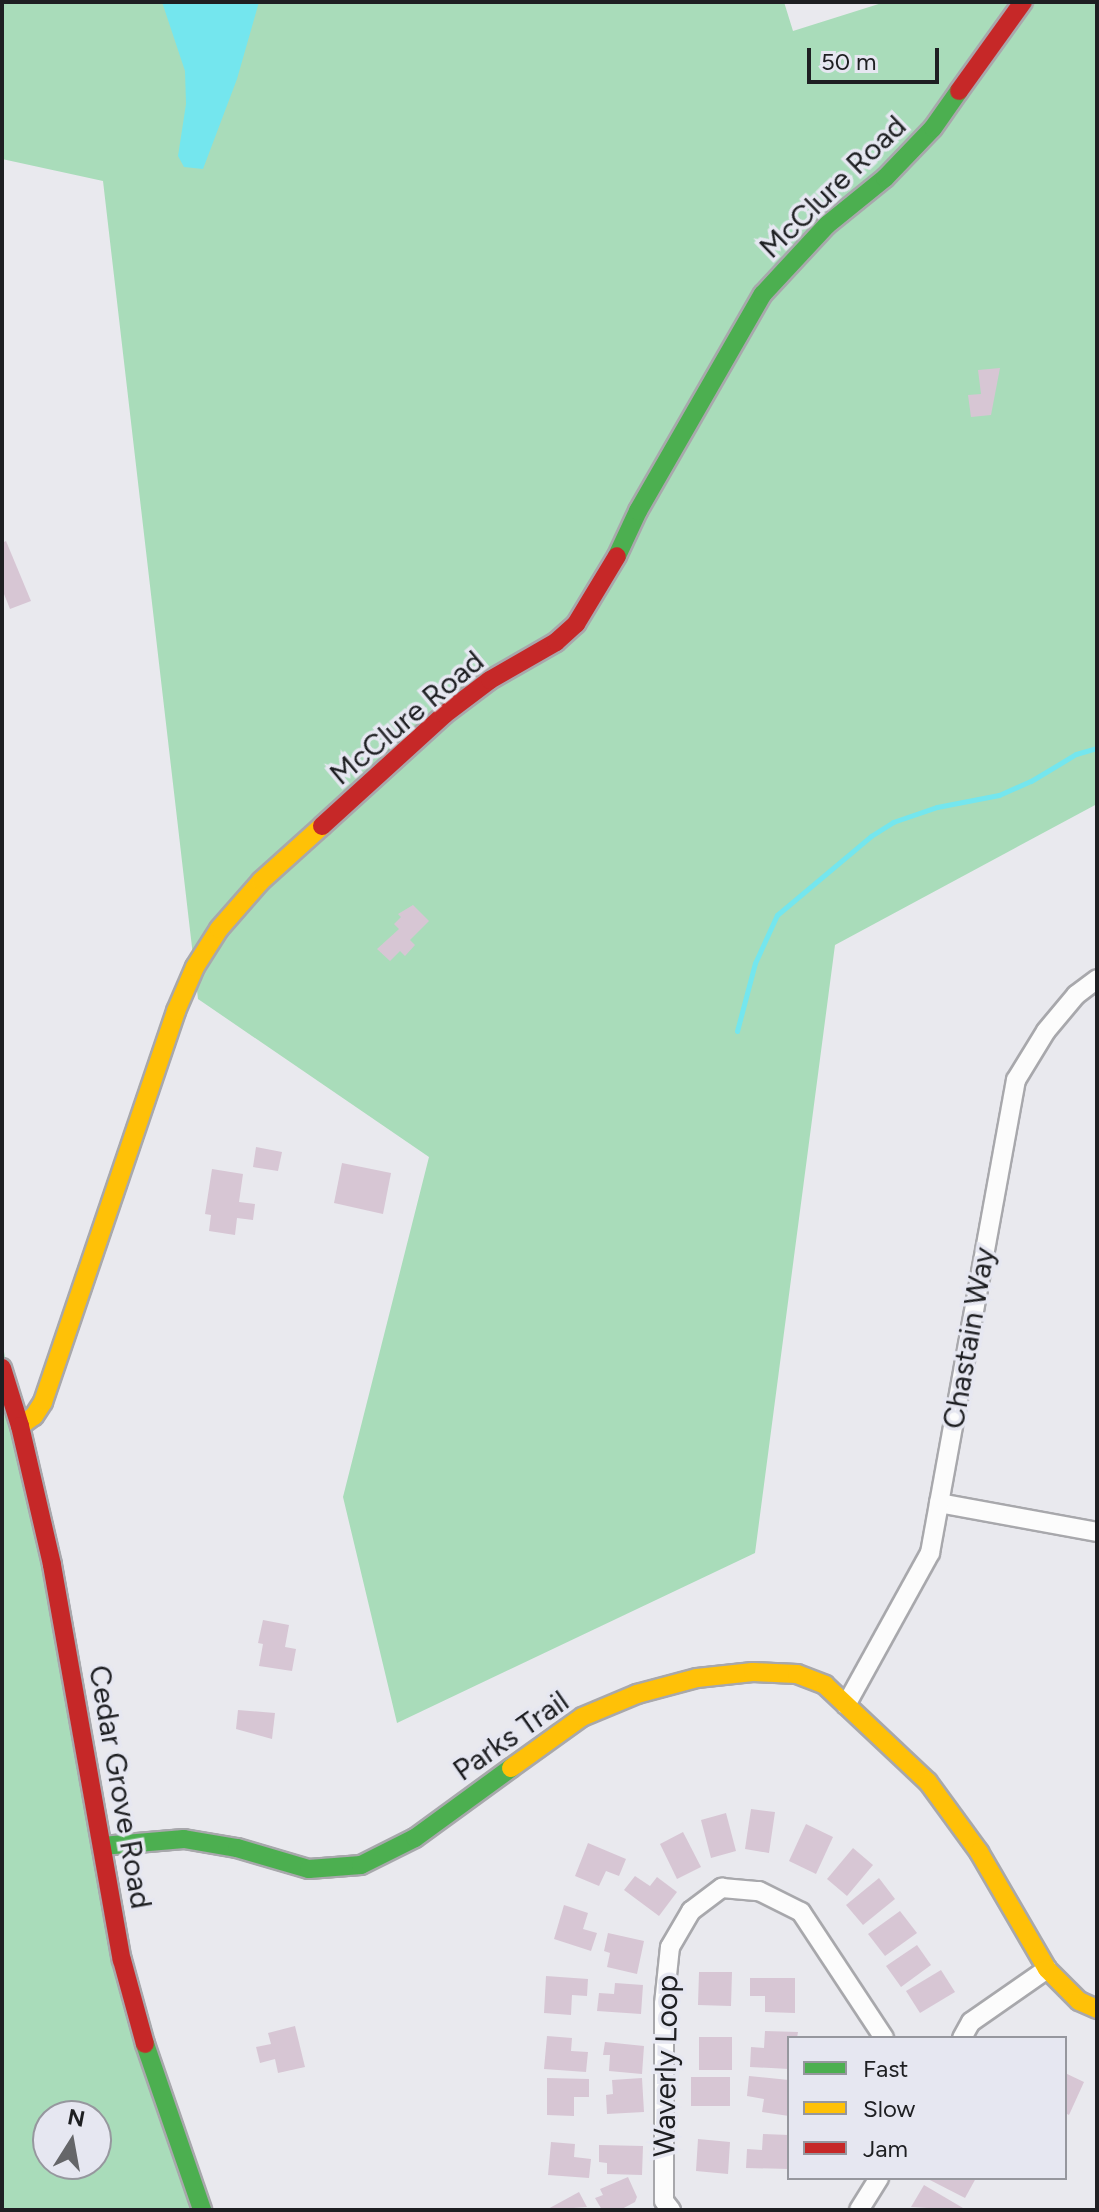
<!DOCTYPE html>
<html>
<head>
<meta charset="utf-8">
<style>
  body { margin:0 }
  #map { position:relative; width:1099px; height:2212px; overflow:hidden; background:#e9e9ee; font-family:Figtree,sans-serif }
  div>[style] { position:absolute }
  .forest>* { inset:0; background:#a9dcba }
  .water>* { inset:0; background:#74e6ee }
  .stream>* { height:5px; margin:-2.5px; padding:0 2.5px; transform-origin:2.5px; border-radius:2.5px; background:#74e6ee }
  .building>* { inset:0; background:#d7c6d4 }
  .roads { filter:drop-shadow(2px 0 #a8a8ac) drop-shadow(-2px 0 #a8a8ac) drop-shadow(0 2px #a8a8ac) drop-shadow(0 -2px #a8a8ac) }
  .street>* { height:18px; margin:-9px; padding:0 9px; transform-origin:9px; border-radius:9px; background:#fcfcfc }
  .fast>* { height:18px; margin:-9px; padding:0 9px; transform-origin:9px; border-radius:9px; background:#4caf50 }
  .slow>* { height:18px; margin:-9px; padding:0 9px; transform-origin:9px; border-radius:9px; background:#ffc107 }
  .jam>* { height:18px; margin:-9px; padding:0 9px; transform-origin:9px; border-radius:9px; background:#c62828 }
  span { translate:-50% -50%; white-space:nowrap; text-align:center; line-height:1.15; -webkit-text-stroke:7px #e6e7f1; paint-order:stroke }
  .street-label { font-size:30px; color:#1e1f22 }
  .frame { position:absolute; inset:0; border:4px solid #1e1f22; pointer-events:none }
  .legend { position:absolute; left:787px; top:2036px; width:280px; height:144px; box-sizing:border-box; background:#e6e7f1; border:2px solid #96979e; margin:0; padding:10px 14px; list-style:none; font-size:24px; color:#1e1f22 }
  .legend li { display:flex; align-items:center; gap:16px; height:40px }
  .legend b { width:40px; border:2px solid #96979e }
  .north { position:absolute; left:32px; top:2100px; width:80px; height:80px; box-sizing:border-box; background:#e6e7f1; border:2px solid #96979e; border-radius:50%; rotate:11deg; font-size:22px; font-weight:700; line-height:32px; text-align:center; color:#1e1f22 }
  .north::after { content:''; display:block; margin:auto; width:28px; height:36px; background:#656669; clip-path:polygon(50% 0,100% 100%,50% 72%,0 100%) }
  .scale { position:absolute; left:807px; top:48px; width:132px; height:36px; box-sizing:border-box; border:4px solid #1e1f22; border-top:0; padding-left:10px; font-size:24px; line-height:28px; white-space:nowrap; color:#1e1f22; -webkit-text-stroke:6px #e6e7f1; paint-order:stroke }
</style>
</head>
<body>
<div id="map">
  <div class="forest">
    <div style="clip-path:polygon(2px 2px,784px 2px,793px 31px,885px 2px,1097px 2px,1097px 804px,835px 945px,755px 1553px,397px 1723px,343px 1497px,429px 1157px,198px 999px,103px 181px,2px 159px)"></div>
    <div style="clip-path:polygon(evenodd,2px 1342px,133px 1977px,209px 2210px,2px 2210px,2px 1342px,48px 2116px,96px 2116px,96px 2164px,48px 2164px,48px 2116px)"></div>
  </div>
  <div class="water">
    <div style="clip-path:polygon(162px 2px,259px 2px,237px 79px,203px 169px,184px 167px,178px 156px,186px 104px,185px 71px)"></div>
  </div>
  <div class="stream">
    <div style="left:737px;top:1031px;width:70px;rotate:-75.2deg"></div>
    <div style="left:755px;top:963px;width:53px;rotate:-65.4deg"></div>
    <div style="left:777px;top:915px;width:123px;rotate:-40deg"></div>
    <div style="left:871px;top:836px;width:26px;rotate:-32deg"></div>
    <div style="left:893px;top:822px;width:46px;rotate:-18.8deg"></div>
    <div style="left:937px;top:807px;width:63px;rotate:-11deg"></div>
    <div style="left:999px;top:795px;width:35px;rotate:-24deg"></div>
    <div style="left:1031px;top:781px;width:52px;rotate:-31deg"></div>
    <div style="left:1076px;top:754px;width:22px;rotate:-16deg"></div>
  </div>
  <div class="building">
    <div style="clip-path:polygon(1000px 368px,991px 415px,971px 417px,968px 395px,981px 394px,978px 370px)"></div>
    <div style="clip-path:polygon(6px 541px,31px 601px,10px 609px,2px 589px,2px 543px)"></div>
    <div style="clip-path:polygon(413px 905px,429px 921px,410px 940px,415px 945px,405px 956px,400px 951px,390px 961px,377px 949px,399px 929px,394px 924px,401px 917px,398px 914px)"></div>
    <div style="clip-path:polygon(256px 1147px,282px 1152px,278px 1171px,253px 1167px)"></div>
    <div style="clip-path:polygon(342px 1163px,391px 1173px,383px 1214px,334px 1203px)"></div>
    <div style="clip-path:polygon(212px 1169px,243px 1174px,239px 1202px,255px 1204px,253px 1220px,237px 1218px,235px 1235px,209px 1231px,211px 1215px,205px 1214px)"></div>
    <div style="clip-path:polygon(263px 1620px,289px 1625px,285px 1647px,296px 1649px,292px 1671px,259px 1666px,263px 1644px,258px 1643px)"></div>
    <div style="clip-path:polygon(238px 1710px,275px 1713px,272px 1739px,236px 1729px)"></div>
    <div style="clip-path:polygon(751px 1809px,775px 1812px,769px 1853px,745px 1849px)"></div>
    <div style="clip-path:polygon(726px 1813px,736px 1851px,711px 1858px,701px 1820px)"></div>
    <div style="clip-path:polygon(806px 1824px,833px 1837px,816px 1874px,789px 1861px)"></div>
    <div style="clip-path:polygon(683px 1832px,701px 1867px,677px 1879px,660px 1844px)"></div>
    <div style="clip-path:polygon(588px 1843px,626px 1859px,619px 1876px,606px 1871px,599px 1886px,575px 1876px)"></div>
    <div style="clip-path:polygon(853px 1848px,873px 1865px,847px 1896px,827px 1879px)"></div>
    <div style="clip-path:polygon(635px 1876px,650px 1886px,657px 1877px,677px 1892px,659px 1916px,624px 1890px)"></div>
    <div style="clip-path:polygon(879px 1878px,895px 1899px,863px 1925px,846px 1905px)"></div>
    <div style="clip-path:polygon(564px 1905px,588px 1913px,583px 1929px,597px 1933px,591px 1951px,554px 1939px)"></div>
    <div style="clip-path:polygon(900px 1911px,917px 1933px,885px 1956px,868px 1934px)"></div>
    <div style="clip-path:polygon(608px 1933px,644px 1941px,637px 1974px,607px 1967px,610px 1953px,604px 1951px)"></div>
    <div style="clip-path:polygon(917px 1945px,931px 1965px,901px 1987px,886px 1966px)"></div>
    <div style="clip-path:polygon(941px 1970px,955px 1992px,920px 2013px,906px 1991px)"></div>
    <div style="clip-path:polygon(699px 1972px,732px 1972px,731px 2006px,698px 2005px)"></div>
    <div style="clip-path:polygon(546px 1976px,588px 1979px,587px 1996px,572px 1995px,571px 2015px,544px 2013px)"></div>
    <div style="clip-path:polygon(750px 1978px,795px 1978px,795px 2013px,765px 2012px,765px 1996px,750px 1996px)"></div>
    <div style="clip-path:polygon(615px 1983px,643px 1985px,641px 2014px,597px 2011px,599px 1993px,614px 1994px)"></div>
    <div style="clip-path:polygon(295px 2026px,305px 2067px,278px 2073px,275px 2059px,260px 2063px,256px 2047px,271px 2044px,268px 2033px)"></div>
    <div style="clip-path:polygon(765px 2031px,798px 2032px,797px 2038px,789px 2038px,789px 2069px,750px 2067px,751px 2047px,764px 2048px)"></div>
    <div style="clip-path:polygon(547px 2036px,572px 2038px,571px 2051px,588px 2052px,586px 2072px,544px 2069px)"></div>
    <div style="clip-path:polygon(699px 2037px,732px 2037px,732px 2070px,699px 2070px)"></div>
    <div style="clip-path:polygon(605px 2042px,644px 2046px,642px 2074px,609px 2071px,610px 2055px,603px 2055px)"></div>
    <div style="clip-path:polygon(1065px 2073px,1084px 2082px,1069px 2115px,1065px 2113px)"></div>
    <div style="clip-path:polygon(749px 2076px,789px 2080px,789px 2116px,762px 2112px,764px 2099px,747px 2096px)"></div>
    <div style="clip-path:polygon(691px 2077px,730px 2077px,730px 2106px,691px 2106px)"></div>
    <div style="clip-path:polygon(547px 2078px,589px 2079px,589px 2097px,574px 2097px,574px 2116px,547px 2115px)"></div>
    <div style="clip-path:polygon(642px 2078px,644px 2112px,607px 2114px,606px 2095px,613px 2094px,612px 2080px)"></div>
    <div style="clip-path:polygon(763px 2134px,789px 2135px,789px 2169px,746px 2168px,747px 2149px,762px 2150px)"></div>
    <div style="clip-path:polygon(698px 2139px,730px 2142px,728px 2174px,696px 2171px)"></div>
    <div style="clip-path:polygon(551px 2142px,575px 2144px,574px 2157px,591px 2159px,589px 2178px,548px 2175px)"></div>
    <div style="clip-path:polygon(599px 2145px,643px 2146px,642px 2175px,607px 2174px,607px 2163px,599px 2162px)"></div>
    <div style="clip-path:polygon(628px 2177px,637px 2197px,635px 2202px,620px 2210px,602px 2210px,595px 2198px,603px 2195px,600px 2189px)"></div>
    <div style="clip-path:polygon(926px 2178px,976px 2178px,965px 2198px)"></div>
    <div style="clip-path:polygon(924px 2185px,963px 2208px,962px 2210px,911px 2207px)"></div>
    <div style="clip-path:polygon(579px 2192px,587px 2207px,546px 2210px)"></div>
  </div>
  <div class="roads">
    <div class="street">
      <div style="left:939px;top:1503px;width:161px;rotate:10.4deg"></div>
      <div style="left:846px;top:1705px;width:174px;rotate:-61.1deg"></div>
      <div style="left:930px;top:1553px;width:481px;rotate:-79.7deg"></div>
      <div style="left:1016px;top:1080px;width:57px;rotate:-58.5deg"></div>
      <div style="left:1046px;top:1031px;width:47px;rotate:-50.2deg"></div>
      <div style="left:1076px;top:995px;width:26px;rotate:-37deg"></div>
      <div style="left:962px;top:2038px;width:18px;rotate:-61deg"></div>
      <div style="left:971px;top:2022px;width:93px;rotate:-34.9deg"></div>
      <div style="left:671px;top:2210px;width:11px;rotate:-128deg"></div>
      <div style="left:664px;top:2201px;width:197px;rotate:-90deg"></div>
      <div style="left:664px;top:2004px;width:57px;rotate:-84deg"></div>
      <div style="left:670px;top:1947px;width:42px;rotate:-59.7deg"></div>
      <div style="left:691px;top:1911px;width:39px;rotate:-37deg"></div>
      <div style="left:722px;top:1888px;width:37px;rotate:5deg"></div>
      <div style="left:759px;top:1891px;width:47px;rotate:26.6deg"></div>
      <div style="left:801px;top:1912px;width:151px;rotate:56.6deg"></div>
      <div style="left:859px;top:2210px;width:38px;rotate:-58deg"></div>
    </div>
    <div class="fast">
      <div style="left:617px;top:556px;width:50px;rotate:-65deg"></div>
      <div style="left:638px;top:511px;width:250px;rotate:-60.1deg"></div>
      <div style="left:763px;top:294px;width:94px;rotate:-47.2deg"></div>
      <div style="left:827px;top:225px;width:75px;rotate:-39deg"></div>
      <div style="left:885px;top:178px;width:69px;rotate:-46.2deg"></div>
      <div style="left:933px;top:128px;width:45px;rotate:-54.9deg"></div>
      <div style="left:102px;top:1846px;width:82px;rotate:-4.9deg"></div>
      <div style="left:184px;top:1839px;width:54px;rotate:9.6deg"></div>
      <div style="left:237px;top:1848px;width:75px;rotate:16.3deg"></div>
      <div style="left:309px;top:1869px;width:52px;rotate:-4.4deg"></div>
      <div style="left:361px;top:1865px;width:60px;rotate:-26.6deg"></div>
      <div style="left:415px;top:1838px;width:119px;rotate:-36.1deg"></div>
      <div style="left:145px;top:2044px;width:176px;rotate:71deg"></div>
    </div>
    <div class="slow">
      <div style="left:20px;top:1426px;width:17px;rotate:-36deg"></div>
      <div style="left:34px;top:1416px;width:17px;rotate:-57deg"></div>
      <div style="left:43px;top:1402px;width:413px;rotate:-71.2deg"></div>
      <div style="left:176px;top:1011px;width:48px;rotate:-66.6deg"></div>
      <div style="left:195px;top:967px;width:45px;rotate:-57.7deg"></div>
      <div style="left:219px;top:929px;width:64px;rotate:-48.8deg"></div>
      <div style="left:261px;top:881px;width:82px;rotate:-42deg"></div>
      <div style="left:511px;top:1768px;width:87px;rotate:-35.7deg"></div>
      <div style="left:582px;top:1717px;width:60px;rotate:-22.7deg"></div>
      <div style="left:637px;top:1694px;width:62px;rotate:-14.9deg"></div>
      <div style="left:697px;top:1678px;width:56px;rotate:-6.1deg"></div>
      <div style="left:753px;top:1672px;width:44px;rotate:2.6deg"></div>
      <div style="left:797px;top:1674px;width:30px;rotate:21deg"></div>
      <div style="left:825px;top:1685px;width:141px;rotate:43.3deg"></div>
      <div style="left:928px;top:1782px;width:87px;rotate:53.9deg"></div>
      <div style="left:979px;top:1852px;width:135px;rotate:59.8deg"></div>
      <div style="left:1047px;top:1969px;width:45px;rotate:45deg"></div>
      <div style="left:1079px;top:2001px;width:20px;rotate:24deg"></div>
    </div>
    <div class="jam">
      <div style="left:959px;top:91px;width:110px;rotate:-54.3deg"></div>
      <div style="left:322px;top:826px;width:166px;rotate:-42.3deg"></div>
      <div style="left:445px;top:714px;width:56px;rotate:-37.1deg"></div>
      <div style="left:490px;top:680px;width:76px;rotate:-29.9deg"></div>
      <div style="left:556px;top:642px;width:27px;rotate:-42deg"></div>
      <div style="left:576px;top:624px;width:79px;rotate:-58.9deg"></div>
      <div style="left:2px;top:1368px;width:61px;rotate:72.8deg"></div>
      <div style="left:20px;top:1426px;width:143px;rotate:77deg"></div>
      <div style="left:52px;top:1565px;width:401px;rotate:80deg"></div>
      <div style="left:122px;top:1960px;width:87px;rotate:74.7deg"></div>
    </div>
  </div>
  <div class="street-label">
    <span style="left:833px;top:187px;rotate:-44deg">McClure Road</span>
    <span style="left:407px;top:718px;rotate:-40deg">McClure Road</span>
    <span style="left:969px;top:1338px;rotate:-80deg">Chastain Way</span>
    <span style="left:511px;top:1736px;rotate:-35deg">Parks Trail</span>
    <span style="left:120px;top:1787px;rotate:80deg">Cedar Grove Road</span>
    <span style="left:666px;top:2066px;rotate:-89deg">Waverly Loop</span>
  </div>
  <div class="frame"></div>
  <ul class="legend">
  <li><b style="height:10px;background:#4caf50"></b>Fast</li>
  <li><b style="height:10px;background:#ffc107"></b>Slow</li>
  <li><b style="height:10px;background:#c62828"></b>Jam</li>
  </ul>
  <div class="north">N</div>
  <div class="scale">50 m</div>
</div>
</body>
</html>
